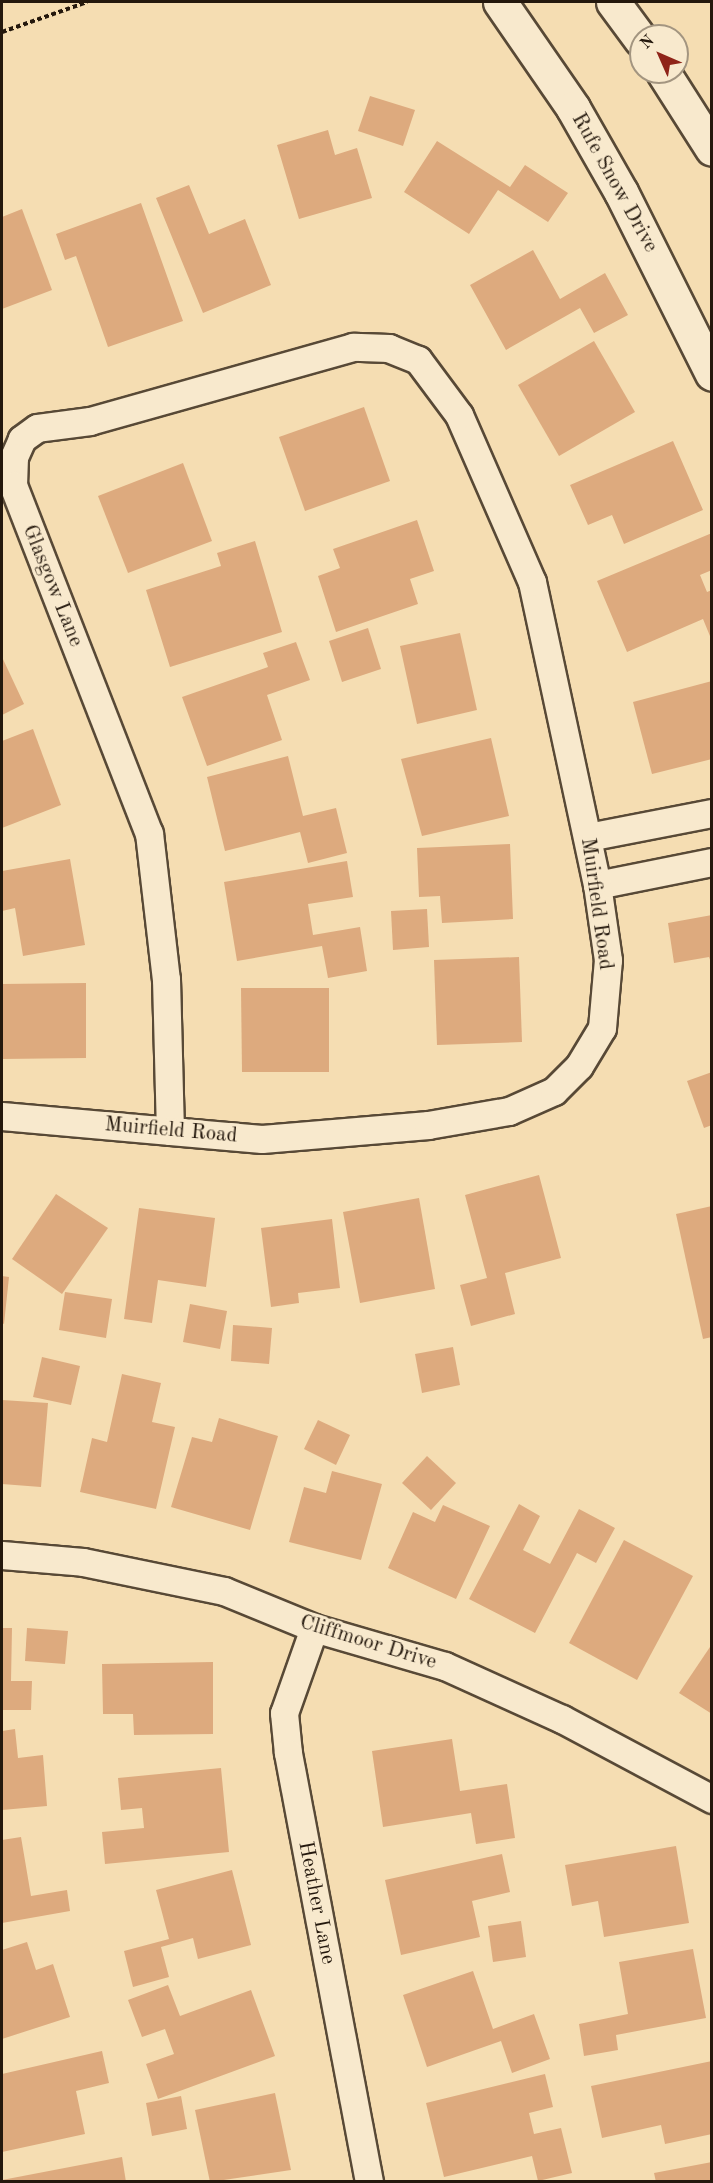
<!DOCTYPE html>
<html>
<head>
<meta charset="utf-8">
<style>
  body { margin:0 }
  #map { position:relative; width:713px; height:2183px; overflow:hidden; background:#f5ddb2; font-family:"Old Standard TT",serif }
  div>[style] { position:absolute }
  .building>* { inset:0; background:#ddaa7e }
  .path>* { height:4px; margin-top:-2px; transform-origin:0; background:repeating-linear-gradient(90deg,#24180d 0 4.5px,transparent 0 7.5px) }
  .roads { filter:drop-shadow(2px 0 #584936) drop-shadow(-2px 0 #584936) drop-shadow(0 2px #584936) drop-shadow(0 -2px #584936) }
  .minor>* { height:27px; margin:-13.5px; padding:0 13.5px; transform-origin:13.5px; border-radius:13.5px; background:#f8e9cd }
  .secondary>* { height:33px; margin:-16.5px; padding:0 16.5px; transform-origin:16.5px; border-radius:16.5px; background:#f8e9cd }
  span { translate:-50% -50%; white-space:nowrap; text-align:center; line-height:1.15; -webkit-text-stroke:6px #f8e9cd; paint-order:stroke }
  .street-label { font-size:21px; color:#24180d }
  .frame { position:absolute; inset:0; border:3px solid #24180d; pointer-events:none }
  .north { position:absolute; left:629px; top:24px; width:60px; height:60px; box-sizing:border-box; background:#f8e9cd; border:2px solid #a39580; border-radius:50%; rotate:315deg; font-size:16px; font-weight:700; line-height:24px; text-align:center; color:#24180d }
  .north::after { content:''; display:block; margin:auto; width:21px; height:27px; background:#8f2418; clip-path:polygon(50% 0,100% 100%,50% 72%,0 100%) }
</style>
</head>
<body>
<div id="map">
  <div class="building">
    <div style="clip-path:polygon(370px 96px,415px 110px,403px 146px,358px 131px)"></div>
    <div style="clip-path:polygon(328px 130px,335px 155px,357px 148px,372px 198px,299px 219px,277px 145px)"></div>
    <div style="clip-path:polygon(437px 141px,510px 187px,525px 165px,568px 193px,548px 222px,498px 190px,469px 234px,404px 192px)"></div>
    <div style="clip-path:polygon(189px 185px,209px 234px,245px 219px,271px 285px,203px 313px,156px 198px)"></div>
    <div style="clip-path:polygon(141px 203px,183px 321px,108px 347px,76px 256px,65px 260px,56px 234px)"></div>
    <div style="clip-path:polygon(22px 209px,52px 290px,2px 309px,2px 217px)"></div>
    <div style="clip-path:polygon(533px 250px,560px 299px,605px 273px,628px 315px,594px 333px,580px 308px,506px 350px,470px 285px)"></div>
    <div style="clip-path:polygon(594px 341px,635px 412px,559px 456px,518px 385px)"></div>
    <div style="clip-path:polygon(364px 407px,390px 481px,305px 511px,279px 437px)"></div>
    <div style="clip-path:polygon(673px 441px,703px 510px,624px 544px,612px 515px,588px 525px,570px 485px)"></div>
    <div style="clip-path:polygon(183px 463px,212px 541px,128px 573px,98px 496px)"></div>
    <div style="clip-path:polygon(417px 520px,434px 571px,410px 579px,418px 604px,336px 632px,318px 576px,340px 568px,333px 549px)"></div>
    <div style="clip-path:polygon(712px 533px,712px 570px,700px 575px,707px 592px,712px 590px,712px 641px,703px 619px,627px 652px,597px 581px)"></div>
    <div style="clip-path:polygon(255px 541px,282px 632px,170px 667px,146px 590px,221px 566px,217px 553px)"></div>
    <div style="clip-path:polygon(368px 628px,381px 669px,342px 682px,329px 641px)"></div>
    <div style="clip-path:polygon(460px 633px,477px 710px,417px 724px,400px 646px)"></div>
    <div style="clip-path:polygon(296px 642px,310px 680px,267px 695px,282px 740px,207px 766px,182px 697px,268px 667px,263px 653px)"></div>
    <div style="clip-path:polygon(2px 657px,24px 704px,2px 715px)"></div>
    <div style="clip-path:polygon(712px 681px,712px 759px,652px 774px,633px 702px)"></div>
    <div style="clip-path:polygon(33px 729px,61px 805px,2px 828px,2px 741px)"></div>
    <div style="clip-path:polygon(491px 738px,509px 816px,422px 836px,401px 759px)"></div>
    <div style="clip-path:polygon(288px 756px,303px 816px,336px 808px,347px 853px,308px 863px,300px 832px,225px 851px,207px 777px)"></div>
    <div style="clip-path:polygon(510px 844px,513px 919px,442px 923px,440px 896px,419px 897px,417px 848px)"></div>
    <div style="clip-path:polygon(70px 859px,85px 945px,23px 956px,15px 908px,2px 911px,2px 871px)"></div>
    <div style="clip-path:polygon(347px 861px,353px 897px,308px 904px,313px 935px,360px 927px,367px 971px,328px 978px,322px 946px,237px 961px,224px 882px)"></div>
    <div style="clip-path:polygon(427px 909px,429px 947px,393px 950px,391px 911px)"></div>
    <div style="clip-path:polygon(712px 915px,712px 965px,709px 957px,674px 963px,668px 923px)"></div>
    <div style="clip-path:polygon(519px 957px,522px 1042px,437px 1045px,434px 960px)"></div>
    <div style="clip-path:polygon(86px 983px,86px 1058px,2px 1059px,2px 984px)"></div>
    <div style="clip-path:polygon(241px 988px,329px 988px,329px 1072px,242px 1072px)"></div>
    <div style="clip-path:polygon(712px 1072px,712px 1125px,704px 1128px,687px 1081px)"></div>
    <div style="clip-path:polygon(539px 1175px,561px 1258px,505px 1273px,515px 1314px,471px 1326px,460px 1285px,487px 1278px,465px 1195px)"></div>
    <div style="clip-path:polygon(56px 1194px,108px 1228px,62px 1294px,12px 1259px)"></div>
    <div style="clip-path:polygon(419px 1198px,435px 1289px,360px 1303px,343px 1212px)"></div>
    <div style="clip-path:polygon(712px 1206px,712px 1337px,703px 1339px,676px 1214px)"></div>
    <div style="clip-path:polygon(139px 1208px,215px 1218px,206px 1287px,158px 1280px,152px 1323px,124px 1319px)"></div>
    <div style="clip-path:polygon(332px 1219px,340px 1288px,298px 1293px,299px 1303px,271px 1307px,261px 1228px)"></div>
    <div style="clip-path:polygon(2px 1276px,9px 1277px,4px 1324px,2px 1323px)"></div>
    <div style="clip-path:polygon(65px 1292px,112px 1299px,106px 1338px,59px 1330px)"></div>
    <div style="clip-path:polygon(190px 1304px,227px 1311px,220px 1349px,183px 1342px)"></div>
    <div style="clip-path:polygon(233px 1325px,272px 1328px,269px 1364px,231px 1361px)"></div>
    <div style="clip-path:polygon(453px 1347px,460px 1385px,422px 1393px,415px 1354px)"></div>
    <div style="clip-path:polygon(42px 1357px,80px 1366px,71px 1405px,33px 1397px)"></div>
    <div style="clip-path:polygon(122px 1374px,161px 1383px,152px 1422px,175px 1427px,156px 1509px,80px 1492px,92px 1438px,107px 1442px)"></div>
    <div style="clip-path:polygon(2px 1400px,48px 1403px,41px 1487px,2px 1484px)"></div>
    <div style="clip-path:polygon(219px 1418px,278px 1436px,250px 1530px,171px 1507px,192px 1437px,212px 1442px)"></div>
    <div style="clip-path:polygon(318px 1420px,350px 1435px,336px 1465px,304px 1449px)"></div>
    <div style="clip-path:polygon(427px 1456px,456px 1483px,431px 1510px,402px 1483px)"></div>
    <div style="clip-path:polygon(332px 1471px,382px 1484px,361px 1560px,289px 1542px,304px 1487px,326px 1493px)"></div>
    <div style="clip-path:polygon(519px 1504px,540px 1516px,523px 1550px,550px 1564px,579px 1509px,615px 1528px,596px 1563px,577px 1553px,535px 1633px,469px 1599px)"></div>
    <div style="clip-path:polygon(443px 1505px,490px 1526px,456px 1599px,388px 1568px,413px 1512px,435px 1522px)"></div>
    <div style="clip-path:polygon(624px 1540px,693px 1576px,637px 1680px,569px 1643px)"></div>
    <div style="clip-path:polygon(2px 1628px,12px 1628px,11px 1681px,32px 1681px,31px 1710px,2px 1710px)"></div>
    <div style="clip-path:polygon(27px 1628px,68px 1631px,65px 1664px,25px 1661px)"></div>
    <div style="clip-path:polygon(712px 1644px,712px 1714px,679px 1693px)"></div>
    <div style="clip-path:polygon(213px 1662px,213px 1734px,134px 1735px,133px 1714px,103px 1714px,102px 1664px)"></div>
    <div style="clip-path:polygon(15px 1729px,18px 1758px,43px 1755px,47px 1806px,2px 1810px,2px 1731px)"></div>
    <div style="clip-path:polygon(452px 1739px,460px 1791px,507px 1784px,515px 1838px,476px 1844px,471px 1813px,383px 1827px,372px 1751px)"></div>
    <div style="clip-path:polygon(221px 1768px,229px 1852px,105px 1864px,102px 1832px,144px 1828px,142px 1808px,121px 1810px,118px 1778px)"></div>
    <div style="clip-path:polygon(21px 1837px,31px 1896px,67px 1890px,70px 1911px,2px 1923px,2px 1840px)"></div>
    <div style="clip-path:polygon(676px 1846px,689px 1923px,604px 1937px,598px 1901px,572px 1906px,565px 1865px)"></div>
    <div style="clip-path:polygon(502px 1854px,510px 1892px,472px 1901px,480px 1937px,401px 1955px,385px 1880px)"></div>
    <div style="clip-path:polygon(232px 1870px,251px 1945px,198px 1959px,193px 1938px,161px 1947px,169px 1977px,133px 1987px,124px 1951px,169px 1939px,156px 1890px)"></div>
    <div style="clip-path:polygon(521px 1921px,526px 1957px,493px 1962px,488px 1926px)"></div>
    <div style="clip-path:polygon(27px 1942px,36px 1970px,53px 1964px,70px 2017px,2px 2039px,2px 1950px)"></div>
    <div style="clip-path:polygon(693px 1949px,706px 2018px,616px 2035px,618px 2050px,584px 2056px,579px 2024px,628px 2014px,619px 1962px)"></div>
    <div style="clip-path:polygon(473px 1971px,493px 2029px,534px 2014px,550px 2059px,512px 2073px,501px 2041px,427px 2067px,403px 1995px)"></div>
    <div style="clip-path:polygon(168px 1985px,180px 2016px,251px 1990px,275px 2056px,158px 2099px,146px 2064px,174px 2054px,165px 2029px,142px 2037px,128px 2000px)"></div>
    <div style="clip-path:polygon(102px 2051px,109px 2083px,76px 2091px,85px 2134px,2px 2152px,2px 2074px)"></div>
    <div style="clip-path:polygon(712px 2061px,712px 2134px,665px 2144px,661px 2125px,602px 2138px,591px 2086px)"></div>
    <div style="clip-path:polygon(545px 2074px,553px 2107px,529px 2113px,534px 2134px,561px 2128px,572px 2173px,538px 2181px,532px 2156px,444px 2177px,426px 2103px)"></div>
    <div style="clip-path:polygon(275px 2093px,291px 2170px,210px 2182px,195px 2110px)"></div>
    <div style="clip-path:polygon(181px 2096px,187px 2129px,152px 2136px,146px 2103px)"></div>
    <div style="clip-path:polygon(122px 2157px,126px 2182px,2px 2182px,2px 2180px)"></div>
    <div style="clip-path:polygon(712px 2162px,712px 2182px,656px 2182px,654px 2173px)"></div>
  </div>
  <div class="path">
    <div style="left:2px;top:32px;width:90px;rotate:-19.4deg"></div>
  </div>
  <div class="roads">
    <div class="minor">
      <div style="left:588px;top:837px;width:126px;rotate:-11deg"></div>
      <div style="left:597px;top:885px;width:117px;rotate:-11.3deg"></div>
      <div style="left:2px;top:1116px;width:169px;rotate:5.1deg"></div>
      <div style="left:170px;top:1131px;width:92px;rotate:5deg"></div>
      <div style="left:262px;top:1139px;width:167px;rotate:-4.8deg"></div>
      <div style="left:428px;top:1125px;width:82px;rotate:-9.8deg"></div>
      <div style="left:509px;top:1111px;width:49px;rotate:-24deg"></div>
      <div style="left:554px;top:1091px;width:35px;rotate:-45deg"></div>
      <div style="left:579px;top:1066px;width:44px;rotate:-58.8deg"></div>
      <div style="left:602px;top:1028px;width:68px;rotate:-85deg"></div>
      <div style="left:608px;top:960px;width:76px;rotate:-98.3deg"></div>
      <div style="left:597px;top:885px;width:310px;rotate:-102.1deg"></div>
      <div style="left:532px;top:582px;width:182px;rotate:-113.6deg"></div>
      <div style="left:459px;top:415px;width:69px;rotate:-126.7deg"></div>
      <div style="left:418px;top:360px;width:31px;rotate:-158deg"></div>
      <div style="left:389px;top:348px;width:36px;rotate:-178deg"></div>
      <div style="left:353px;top:347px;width:273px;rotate:164.3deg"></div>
      <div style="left:90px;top:421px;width:53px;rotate:172.5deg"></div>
      <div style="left:37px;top:428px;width:19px;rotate:144deg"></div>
      <div style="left:22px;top:439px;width:20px;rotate:114deg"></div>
      <div style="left:14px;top:457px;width:28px;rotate:92deg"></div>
      <div style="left:13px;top:485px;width:374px;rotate:68.7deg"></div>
      <div style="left:149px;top:833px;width:147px;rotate:83.4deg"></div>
      <div style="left:166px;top:979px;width:152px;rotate:88.5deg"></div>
      <div style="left:2px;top:1555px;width:81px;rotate:4.9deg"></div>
      <div style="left:83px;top:1562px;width:144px;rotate:11.6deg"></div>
      <div style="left:224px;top:1591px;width:97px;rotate:22.3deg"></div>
      <div style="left:314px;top:1628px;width:136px;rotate:16.2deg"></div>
      <div style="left:445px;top:1666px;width:128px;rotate:24.4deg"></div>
      <div style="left:562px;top:1719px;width:170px;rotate:28.1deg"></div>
      <div style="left:314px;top:1628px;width:90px;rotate:109.4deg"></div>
      <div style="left:284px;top:1713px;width:40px;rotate:84.3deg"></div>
      <div style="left:288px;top:1753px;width:437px;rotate:79.3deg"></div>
    </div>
    <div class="secondary">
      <div style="left:500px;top:2px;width:129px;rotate:55.4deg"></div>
      <div style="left:573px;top:108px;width:97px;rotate:60.3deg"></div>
      <div style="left:621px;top:192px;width:203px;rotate:63.4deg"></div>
      <div style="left:613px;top:2px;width:47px;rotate:53.6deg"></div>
      <div style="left:663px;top:72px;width:91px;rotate:57.5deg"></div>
    </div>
  </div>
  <div class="street-label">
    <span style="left:614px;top:183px;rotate:61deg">Rufe Snow Drive</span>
    <span style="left:52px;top:586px;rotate:68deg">Glasgow Lane</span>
    <span style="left:596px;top:904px;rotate:82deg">Muirfield Road</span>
    <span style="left:171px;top:1131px;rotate:5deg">Muirfield Road</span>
    <span style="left:368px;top:1643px;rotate:17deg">Cliffmoor Drive</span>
    <span style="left:316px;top:1903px;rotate:79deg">Heather Lane</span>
  </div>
  <div class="frame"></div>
  <div class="north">N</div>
</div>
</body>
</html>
